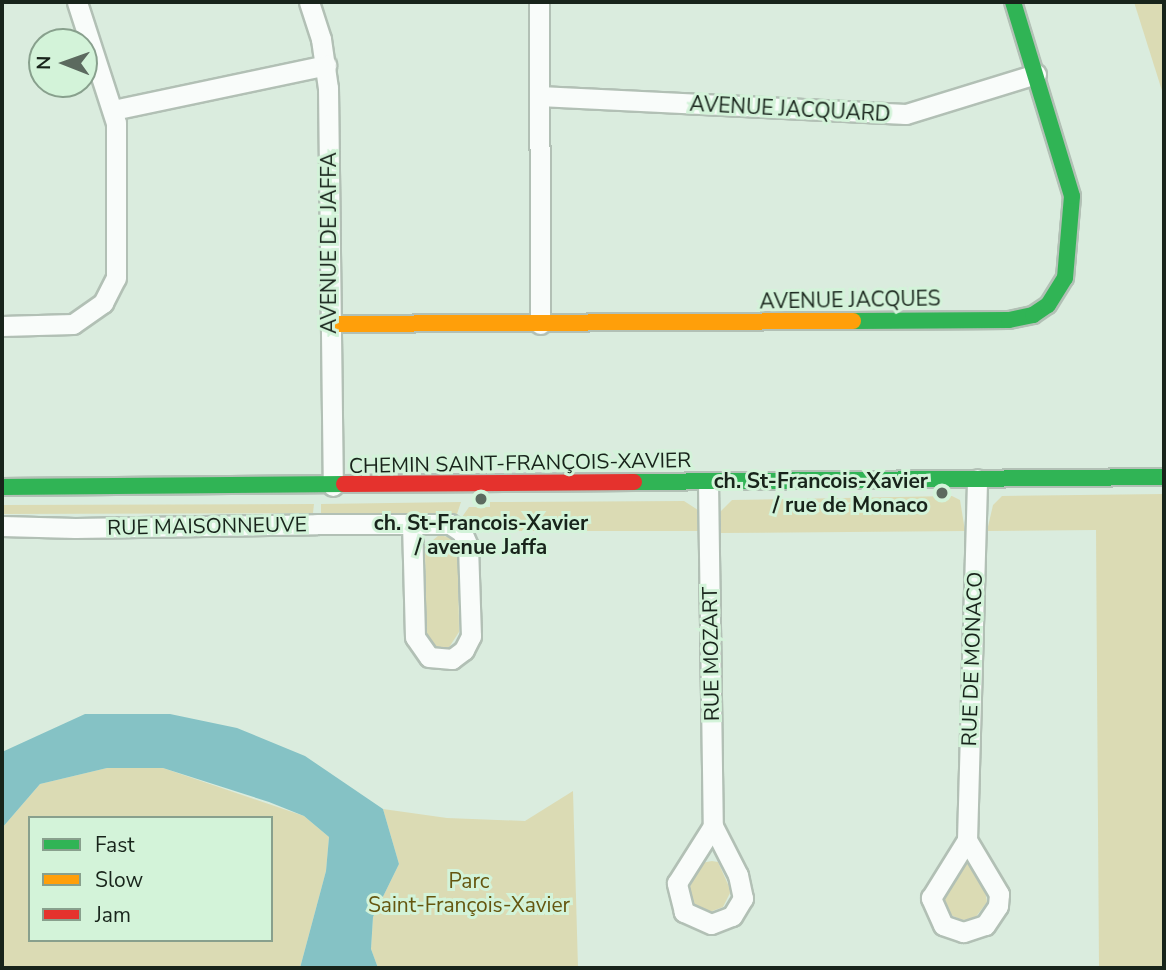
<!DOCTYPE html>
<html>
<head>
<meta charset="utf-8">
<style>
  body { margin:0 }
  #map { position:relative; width:1166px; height:970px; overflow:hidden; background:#daecde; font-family:"Nunito Sans",sans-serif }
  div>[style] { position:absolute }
  .green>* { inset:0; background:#dbdbb4 }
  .water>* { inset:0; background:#85c2c5 }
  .roads { filter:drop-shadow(2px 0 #b2c0b5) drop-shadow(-2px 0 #b2c0b5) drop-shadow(0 2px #b2c0b5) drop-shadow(0 -2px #b2c0b5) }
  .street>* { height:19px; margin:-9.5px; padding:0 9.5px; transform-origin:9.5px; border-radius:9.5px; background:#f9fcfa }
  .fast>* { height:16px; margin:-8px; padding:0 8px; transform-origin:8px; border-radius:8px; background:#30b455 }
  .slow>* { height:16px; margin:-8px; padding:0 8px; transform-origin:8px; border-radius:8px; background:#ff9f0a }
  .jam>* { height:16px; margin:-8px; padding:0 8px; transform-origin:8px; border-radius:8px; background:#e5322d }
  .dots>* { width:19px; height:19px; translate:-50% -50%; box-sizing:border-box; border:4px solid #d3f3d9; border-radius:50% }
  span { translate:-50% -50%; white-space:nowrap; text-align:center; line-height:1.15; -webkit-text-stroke:6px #d3f3d9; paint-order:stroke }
  .street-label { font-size:21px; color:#18241b }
  .poi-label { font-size:21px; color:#18241b; font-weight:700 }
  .right { translate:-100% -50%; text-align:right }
  .park-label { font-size:21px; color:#65560f }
  .frame { position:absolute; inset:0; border:4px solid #18241b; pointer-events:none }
  .legend { position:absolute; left:28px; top:816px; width:245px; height:126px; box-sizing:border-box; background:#d3f3d9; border:2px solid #88a08d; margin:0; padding:9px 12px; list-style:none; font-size:21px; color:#18241b }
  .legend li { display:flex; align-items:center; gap:14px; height:35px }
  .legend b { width:35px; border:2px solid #88a08d }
  .north { position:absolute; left:28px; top:28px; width:70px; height:70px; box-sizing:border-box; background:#d3f3d9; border:2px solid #88a08d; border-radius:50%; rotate:271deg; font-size:19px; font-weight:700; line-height:28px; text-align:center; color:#18241b }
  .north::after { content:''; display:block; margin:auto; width:24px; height:32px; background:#5c6a5f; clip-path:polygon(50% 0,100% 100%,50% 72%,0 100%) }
</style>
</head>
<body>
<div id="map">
  <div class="green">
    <div style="clip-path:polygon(1134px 2px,1164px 2px,1164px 97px)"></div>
    <div style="clip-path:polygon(1164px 494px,1164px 968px,1099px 968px,1096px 530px,987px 531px,993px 505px,1002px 496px)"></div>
    <div style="clip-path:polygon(952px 496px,960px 500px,965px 531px,720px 533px,720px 512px,732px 500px)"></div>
    <div style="clip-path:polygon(684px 501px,698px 510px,698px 531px,476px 531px,462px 517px,469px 507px,490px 507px,490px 502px)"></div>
    <div style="clip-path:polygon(461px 502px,457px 514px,321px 513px,321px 504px)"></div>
    <div style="clip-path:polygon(314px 504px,313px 513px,2px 514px,2px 505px)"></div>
    <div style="clip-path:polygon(439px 535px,452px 538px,458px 552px,459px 632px,448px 649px,436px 649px,426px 633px,425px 547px)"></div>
    <div style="clip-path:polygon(evenodd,107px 768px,163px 768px,304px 816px,329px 837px,326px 871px,300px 968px,2px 968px,2px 828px,40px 784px,107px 768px,30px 818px,271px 818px,271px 940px,30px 940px,30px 818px)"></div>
    <div style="clip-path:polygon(573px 791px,578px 968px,378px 968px,371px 949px,373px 917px,399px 864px,383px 809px,447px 818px,525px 821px)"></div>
    <div style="clip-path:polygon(712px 861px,718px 862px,731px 891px,723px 907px,707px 913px,696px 909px,688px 891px,701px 863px)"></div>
    <div style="clip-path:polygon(966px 861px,985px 890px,987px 902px,975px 918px,962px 920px,951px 915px,944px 899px)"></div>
  </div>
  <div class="water">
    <div style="clip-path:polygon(85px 714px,170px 714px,237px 728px,305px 756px,383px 809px,399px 864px,373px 917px,371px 949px,378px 968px,300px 968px,326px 871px,329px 837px,304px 816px,269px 802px,163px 768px,107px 768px,40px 784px,2px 828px,2px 752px)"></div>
  </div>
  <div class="roads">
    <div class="street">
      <div style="left:309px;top:2px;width:39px;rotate:72deg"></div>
      <div style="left:321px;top:39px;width:49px;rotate:81.9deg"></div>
      <div style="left:328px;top:88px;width:398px;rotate:89.3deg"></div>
      <div style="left:539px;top:2px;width:322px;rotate:89.8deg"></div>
      <div style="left:539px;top:96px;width:367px;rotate:2.8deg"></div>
      <div style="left:906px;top:114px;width:136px;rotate:-17.1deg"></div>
      <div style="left:113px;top:110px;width:218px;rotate:-11.9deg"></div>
      <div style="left:2px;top:326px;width:71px;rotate:-1.6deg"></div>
      <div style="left:73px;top:324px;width:37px;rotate:-35deg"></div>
      <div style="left:103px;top:303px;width:28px;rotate:-63deg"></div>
      <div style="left:116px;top:278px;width:155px;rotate:-90deg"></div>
      <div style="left:116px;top:123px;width:127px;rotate:-107.9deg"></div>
      <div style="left:708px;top:482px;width:344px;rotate:89.2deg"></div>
      <div style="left:2px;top:526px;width:73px;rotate:1.6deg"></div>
      <div style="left:75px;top:528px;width:242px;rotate:-0.9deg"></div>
      <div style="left:317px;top:524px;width:133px"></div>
      <div style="left:450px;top:524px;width:14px;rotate:34deg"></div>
      <div style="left:462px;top:532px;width:15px;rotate:67deg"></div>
      <div style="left:468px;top:546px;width:90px;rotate:88.1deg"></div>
      <div style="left:471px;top:636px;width:16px;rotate:117deg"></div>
      <div style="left:464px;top:650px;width:15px;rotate:143deg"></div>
      <div style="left:452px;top:659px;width:23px;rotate:-175deg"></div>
      <div style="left:429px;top:657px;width:24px;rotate:-125deg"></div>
      <div style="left:415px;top:637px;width:113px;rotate:-91.5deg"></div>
      <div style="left:713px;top:826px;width:55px;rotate:63deg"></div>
      <div style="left:738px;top:875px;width:24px;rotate:78deg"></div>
      <div style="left:743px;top:898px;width:21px;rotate:121deg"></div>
      <div style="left:732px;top:916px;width:22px;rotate:159deg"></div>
      <div style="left:711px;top:924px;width:30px;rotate:-156deg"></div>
      <div style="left:684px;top:912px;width:30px;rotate:-104deg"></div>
      <div style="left:677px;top:883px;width:67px;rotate:-57.7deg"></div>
      <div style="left:967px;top:840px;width:361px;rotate:-88.4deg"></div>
      <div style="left:967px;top:840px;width:63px;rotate:59.3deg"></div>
      <div style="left:999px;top:894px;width:12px;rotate:95deg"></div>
      <div style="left:998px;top:906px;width:23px;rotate:124deg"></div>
      <div style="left:985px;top:925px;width:23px;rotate:162deg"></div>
      <div style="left:963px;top:932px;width:21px;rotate:-161deg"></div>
      <div style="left:943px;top:925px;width:30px;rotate:-114deg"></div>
      <div style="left:931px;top:898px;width:68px;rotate:-58.2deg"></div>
    </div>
    <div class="fast">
      <div style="left:853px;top:321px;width:156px;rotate:-0.4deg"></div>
      <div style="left:1009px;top:320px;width:25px;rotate:-12deg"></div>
      <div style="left:1033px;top:315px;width:18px;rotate:-34deg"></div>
      <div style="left:1048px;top:305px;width:32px;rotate:-58deg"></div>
      <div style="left:1065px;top:278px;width:82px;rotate:-85.1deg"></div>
      <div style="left:1072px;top:196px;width:203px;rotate:-106.9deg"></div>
      <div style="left:634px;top:482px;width:530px;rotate:-0.54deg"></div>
      <div style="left:2px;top:487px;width:342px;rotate:-0.5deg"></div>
    </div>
    <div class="slow">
      <div style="left:330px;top:324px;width:523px;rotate:-0.33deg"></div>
    </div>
    <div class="jam">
      <div style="left:344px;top:484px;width:290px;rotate:-0.4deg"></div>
    </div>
  </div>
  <div class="dots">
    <div style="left:942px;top:493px;background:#5c6a5f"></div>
    <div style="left:481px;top:499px;background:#5c6a5f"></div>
  </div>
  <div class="street-label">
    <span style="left:790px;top:109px;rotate:3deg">AVENUE JACQUARD</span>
    <span style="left:329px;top:243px;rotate:-90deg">AVENUE DE JAFFA</span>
    <span style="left:850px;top:300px;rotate:-1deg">AVENUE JACQUES</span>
    <span style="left:520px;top:463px;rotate:-1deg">CHEMIN SAINT-FRANÇOIS-XAVIER</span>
    <span style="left:207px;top:526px;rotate:-1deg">RUE MAISONNEUVE</span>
    <span style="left:711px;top:654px;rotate:-91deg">RUE MOZART</span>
    <span style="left:972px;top:659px;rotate:-88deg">RUE DE MONACO</span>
  </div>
  <div class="poi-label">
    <span class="right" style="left:928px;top:493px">ch. St-Francois-Xavier<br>/ rue de Monaco</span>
    <span style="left:481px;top:535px">ch. St-Francois-Xavier<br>/ avenue Jaffa</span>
  </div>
  <div class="park-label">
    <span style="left:469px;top:893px">Parc<br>Saint-François-Xavier</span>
  </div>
  <div class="frame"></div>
  <ul class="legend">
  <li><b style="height:9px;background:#30b455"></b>Fast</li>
  <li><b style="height:9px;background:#ff9f0a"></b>Slow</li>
  <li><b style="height:9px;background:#e5322d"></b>Jam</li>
  </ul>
  <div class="north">N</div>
</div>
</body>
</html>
